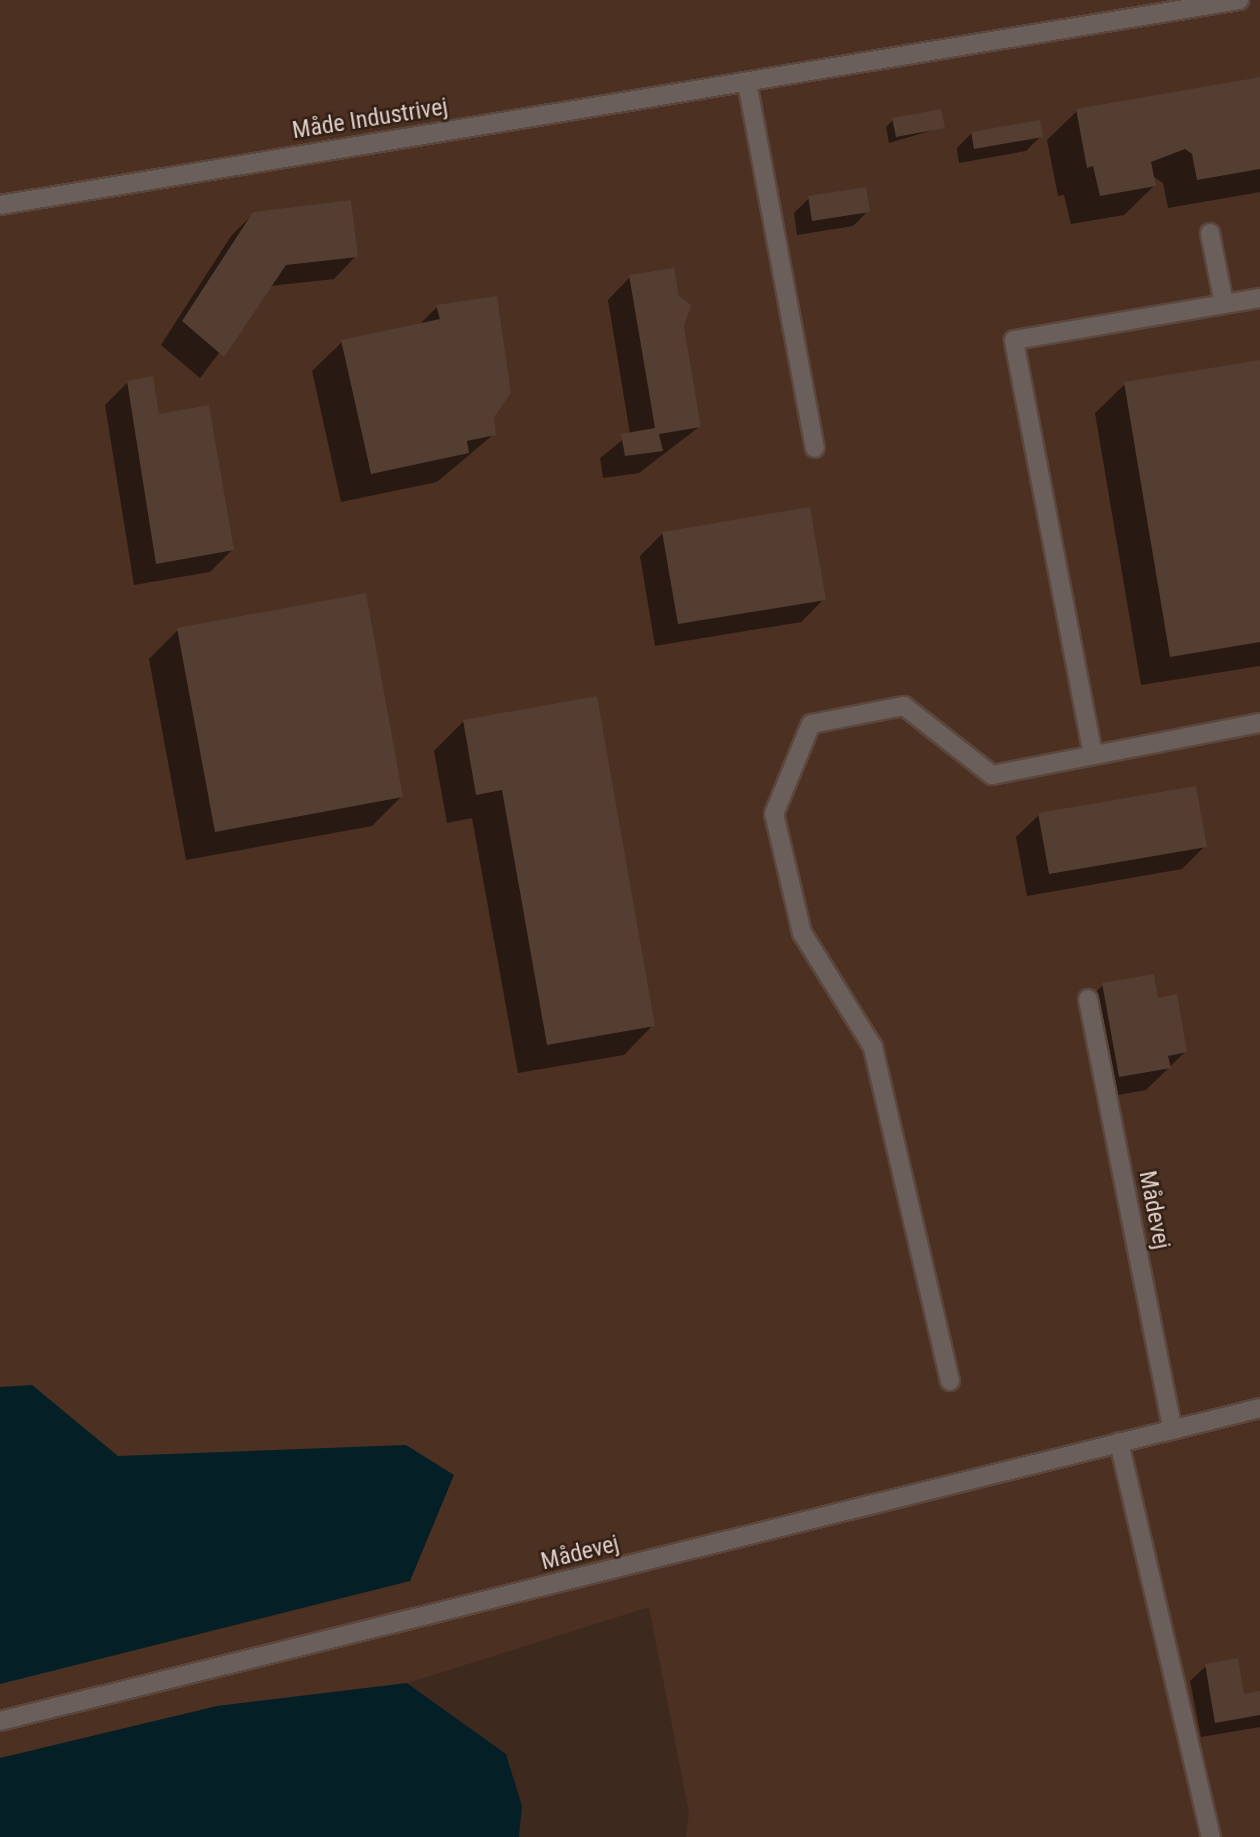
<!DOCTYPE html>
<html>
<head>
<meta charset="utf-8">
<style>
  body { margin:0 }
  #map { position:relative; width:1260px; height:1837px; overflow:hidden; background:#3e291e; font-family:"Roboto Condensed",sans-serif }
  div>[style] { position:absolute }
  .built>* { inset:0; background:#4c3022 }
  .water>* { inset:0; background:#042026 }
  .shadow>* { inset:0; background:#0007 }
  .building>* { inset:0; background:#543d31 }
  .roads { filter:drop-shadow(2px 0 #5b473d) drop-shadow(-2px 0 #5b473d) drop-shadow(0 2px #5b473d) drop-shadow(0 -2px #5b473d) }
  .minor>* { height:18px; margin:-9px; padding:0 9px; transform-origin:9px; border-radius:9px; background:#6b5f5b }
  span { translate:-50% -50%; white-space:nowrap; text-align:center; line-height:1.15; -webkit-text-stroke:5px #331f14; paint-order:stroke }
  .street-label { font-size:24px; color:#ded0c9 }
</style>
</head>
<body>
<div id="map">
  <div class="built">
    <div style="clip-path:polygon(0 0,1260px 0,1260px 1837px,686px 1837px,689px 1813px,649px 1607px,408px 1683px,506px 1754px,522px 1806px,519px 1837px,0 1837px)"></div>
  </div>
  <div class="water">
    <div style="clip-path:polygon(32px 1385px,118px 1456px,406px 1445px,454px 1475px,410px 1581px,0 1684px,0 1387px)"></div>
    <div style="clip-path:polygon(407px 1683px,506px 1754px,522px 1806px,519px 1837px,0 1837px,0 1758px,217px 1706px)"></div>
  </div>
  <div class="shadow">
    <div style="clip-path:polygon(1260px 79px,1260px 192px,1168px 208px,1163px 183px,1152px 176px,1154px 186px,1124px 215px,1071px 224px,1064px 195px,1058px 196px,1047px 140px,1077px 111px)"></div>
    <div style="clip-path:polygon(893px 120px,943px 127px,889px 143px,886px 127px)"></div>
    <div style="clip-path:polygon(972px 133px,1041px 136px,1026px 151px,959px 163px,957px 148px)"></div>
    <div style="clip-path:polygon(809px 198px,868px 211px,853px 226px,797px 235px,794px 213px)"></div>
    <div style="clip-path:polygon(254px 213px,356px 256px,334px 279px,270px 286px,200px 378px,161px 345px,231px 236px)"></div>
    <div style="clip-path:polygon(630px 277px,682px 326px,699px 427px,639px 473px,603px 478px,600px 458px,630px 434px,608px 300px)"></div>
    <div style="clip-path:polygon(437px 307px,492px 417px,494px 434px,437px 482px,341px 502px,312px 371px,342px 342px,419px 325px)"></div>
    <div style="clip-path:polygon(1260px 361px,1260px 666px,1141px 685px,1095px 413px,1125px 384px)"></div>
    <div style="clip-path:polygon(128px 382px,158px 416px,233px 549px,210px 572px,134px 585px,105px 405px)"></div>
    <div style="clip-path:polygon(663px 533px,824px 599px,801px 622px,655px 646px,640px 556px)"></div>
    <div style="clip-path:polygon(178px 630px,401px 797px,372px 826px,186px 860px,149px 659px)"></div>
    <div style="clip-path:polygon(464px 721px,653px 1025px,624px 1055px,518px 1073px,472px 818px,447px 823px,434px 751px)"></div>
    <div style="clip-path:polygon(1039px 815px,1205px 846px,1182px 869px,1027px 896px,1016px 837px)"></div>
    <div style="clip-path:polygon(1103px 985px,1157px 1000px,1185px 1052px,1146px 1090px,1097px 1099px,1081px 1007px)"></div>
    <div style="clip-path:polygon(1206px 1666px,1243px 1696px,1260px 1693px,1260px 1727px,1201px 1737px,1190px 1681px)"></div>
  </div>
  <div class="building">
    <div style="clip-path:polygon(1260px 77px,1260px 169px,1197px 180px,1192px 154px,1185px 149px,1151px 162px,1156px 186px,1100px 196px,1093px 166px,1087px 168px,1076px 109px)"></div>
    <div style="clip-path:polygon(941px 109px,945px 128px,896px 137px,892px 118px)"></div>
    <div style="clip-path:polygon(1040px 120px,1043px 137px,974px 149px,971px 132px)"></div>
    <div style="clip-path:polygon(866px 187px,870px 212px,812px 221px,808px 196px)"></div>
    <div style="clip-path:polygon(351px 200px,358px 257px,286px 265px,224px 357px,182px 321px,253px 212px)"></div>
    <div style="clip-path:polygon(674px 268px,679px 296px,691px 305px,684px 326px,701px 427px,659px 434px,663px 451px,625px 456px,621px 434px,655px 428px,629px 275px)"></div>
    <div style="clip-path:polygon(497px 296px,511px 393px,494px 417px,496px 435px,467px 441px,469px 453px,371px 474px,341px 340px,440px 319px,436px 305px)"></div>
    <div style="clip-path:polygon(1260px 360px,1260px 642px,1170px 657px,1124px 382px)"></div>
    <div style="clip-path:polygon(153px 376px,159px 414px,209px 405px,234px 550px,156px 564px,127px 381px)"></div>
    <div style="clip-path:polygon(810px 507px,826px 600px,678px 624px,662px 532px)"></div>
    <div style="clip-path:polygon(366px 593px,403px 797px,215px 832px,177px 628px)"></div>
    <div style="clip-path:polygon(597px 696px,655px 1026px,547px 1045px,502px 790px,476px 795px,463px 720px)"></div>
    <div style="clip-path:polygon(1196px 786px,1207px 847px,1049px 874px,1038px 813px)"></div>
    <div style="clip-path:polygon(1154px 974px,1158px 998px,1177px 994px,1187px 1052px,1168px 1056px,1171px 1068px,1119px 1077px,1102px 983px)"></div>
    <div style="clip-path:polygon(1238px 1658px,1244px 1694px,1260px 1691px,1260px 1715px,1215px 1723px,1205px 1664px)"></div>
  </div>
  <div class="roads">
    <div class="minor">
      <div style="left:747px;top:82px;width:372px;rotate:79.5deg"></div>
      <div style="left:0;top:205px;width:1256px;rotate:-9.39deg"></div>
      <div style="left:1210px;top:233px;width:72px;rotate:78.8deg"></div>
      <div style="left:1093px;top:755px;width:422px;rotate:-100.8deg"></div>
      <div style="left:1014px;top:340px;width:250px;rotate:-9.7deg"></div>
      <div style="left:1088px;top:999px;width:438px;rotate:78.9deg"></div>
      <div style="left:950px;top:1381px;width:343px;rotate:-103deg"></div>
      <div style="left:873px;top:1047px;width:134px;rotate:-121.9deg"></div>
      <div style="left:802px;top:933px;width:122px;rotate:-103.2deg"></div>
      <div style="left:774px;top:814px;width:97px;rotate:-67.7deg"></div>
      <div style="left:811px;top:724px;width:95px;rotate:-11deg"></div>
      <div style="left:904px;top:706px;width:112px;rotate:38.1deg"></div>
      <div style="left:992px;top:775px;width:273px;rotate:-11deg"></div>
      <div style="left:1119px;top:1442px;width:406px;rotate:76.9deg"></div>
      <div style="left:0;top:1721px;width:1298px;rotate:-13.95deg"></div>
    </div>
  </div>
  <div class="street-label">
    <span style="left:370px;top:119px;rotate:-9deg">Måde Industrivej</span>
    <span style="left:1154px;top:1210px;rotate:79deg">Mådevej</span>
    <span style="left:580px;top:1553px;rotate:-14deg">Mådevej</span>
  </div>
</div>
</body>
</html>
